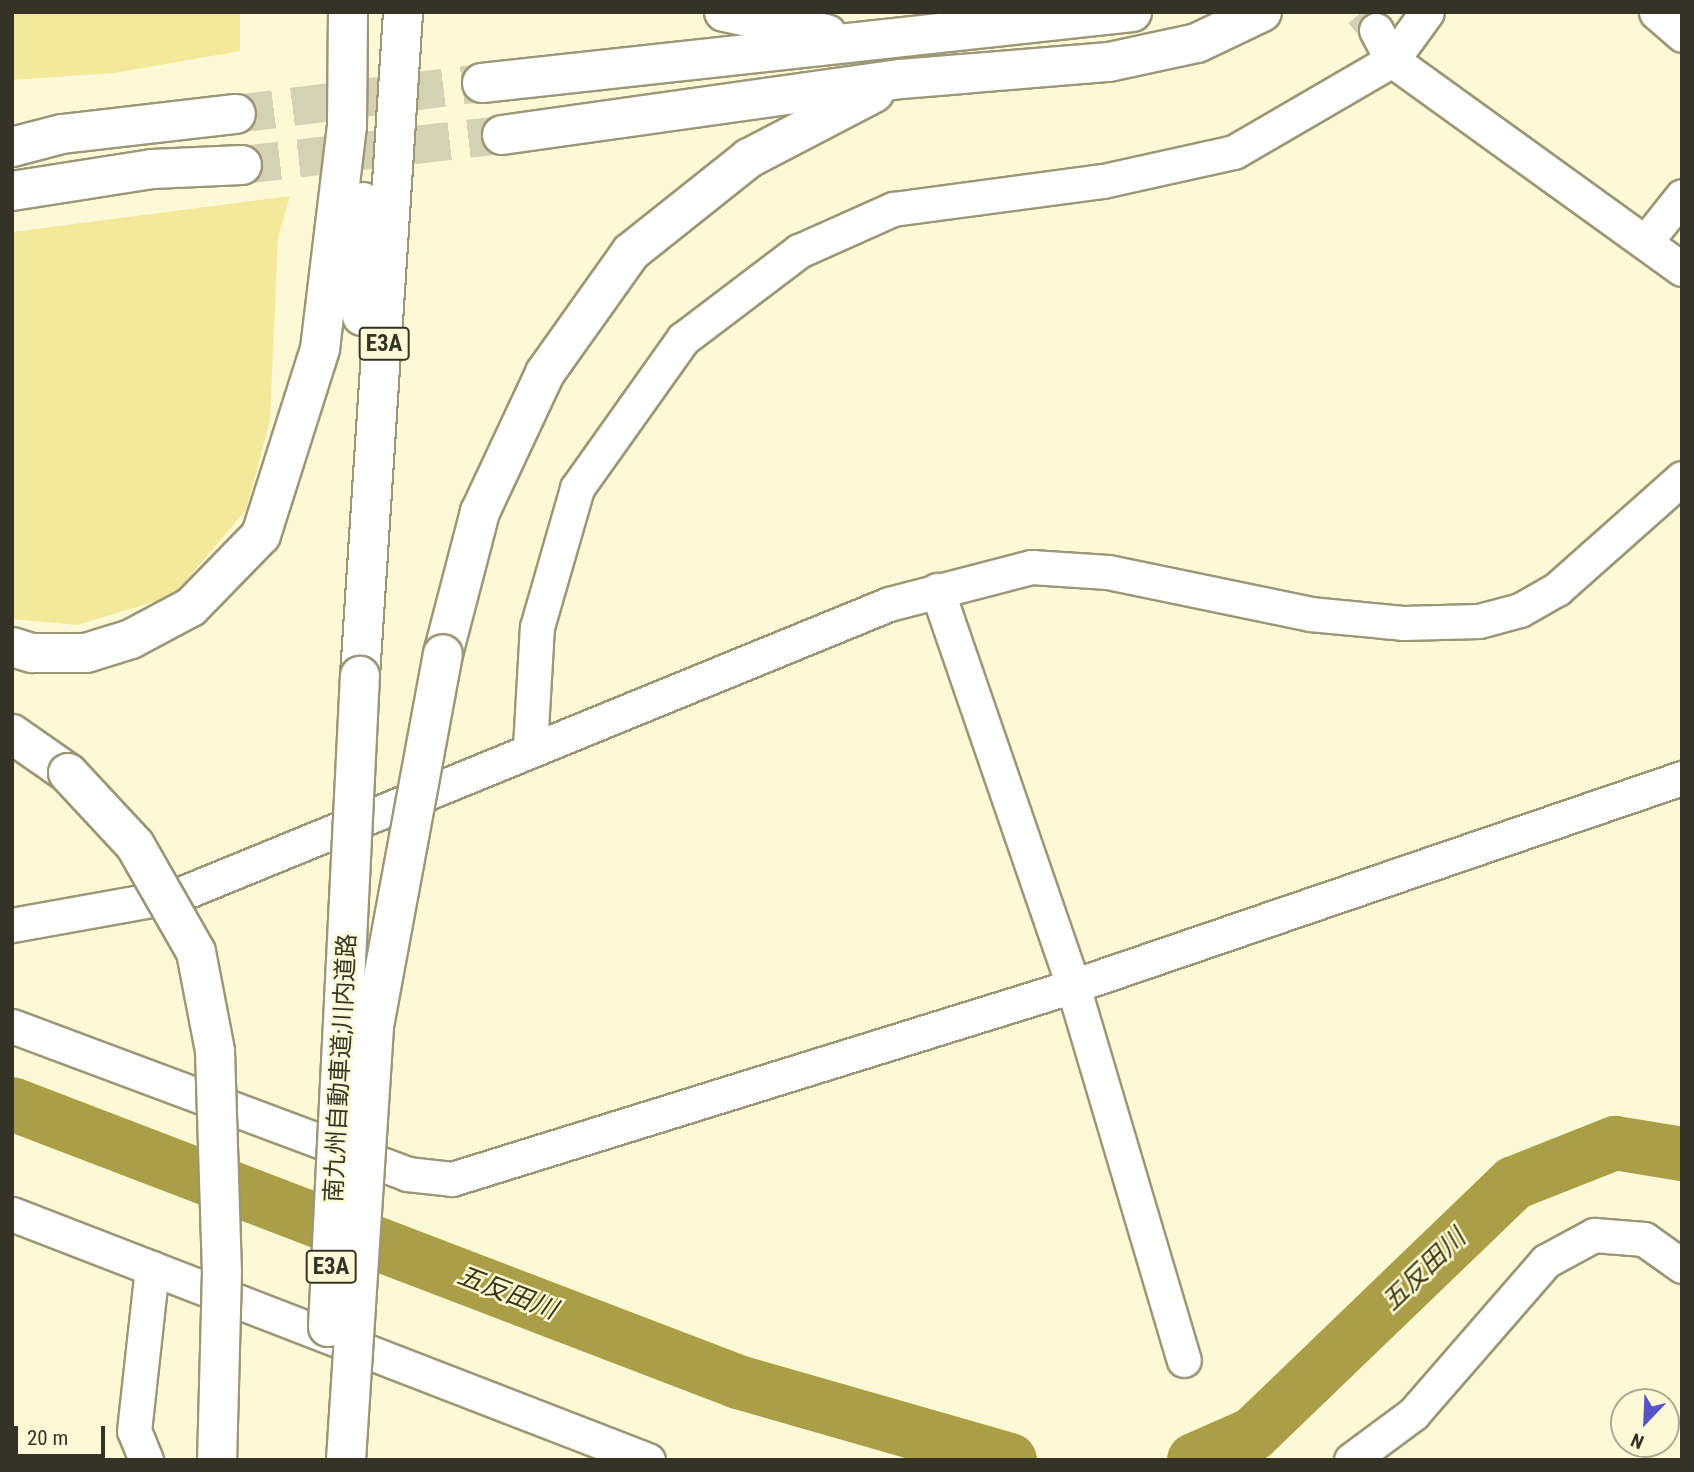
<!DOCTYPE html>
<html>
<head>
<meta charset="utf-8">
<style>
  body { margin:0 }
  #map { position:relative; width:1694px; height:1472px; overflow:hidden; background:#fdf9d6; font-family:"Roboto Condensed","Noto Sans JP",sans-serif }
  div>[style] { position:absolute }
  .green>* { inset:0; background:#f4e99a }
  .river>* { height:54px; margin:-27px; padding:0 27px; transform-origin:27px; border-radius:27px; background:#aa9e46 }
  .minor-tunnel>* { height:33px; margin-top:-16.5px; transform-origin:0; background:repeating-linear-gradient(90deg,#d5d1b3 0 33px,transparent 0 50px) }
  .highway-tunnel>* { height:38px; margin-top:-19px; transform-origin:0; background:repeating-linear-gradient(90deg,#d5d1b3 0 38px,transparent 0 57px) }
  .roads { filter:drop-shadow(2px 0 #9b9777) drop-shadow(-2px 0 #9b9777) drop-shadow(0 2px #9b9777) drop-shadow(0 -2px #9b9777) }
  .minor>* { height:33px; margin:-16.5px; padding:0 16.5px; transform-origin:16.5px; border-radius:16.5px; background:#fff }
  .highway>* { height:38px; margin:-19px; padding:0 19px; transform-origin:19px; border-radius:19px; background:#fff }
  .bridges { filter:drop-shadow(2px 0 #9b9777) drop-shadow(-2px 0 #9b9777) drop-shadow(0 2px #9b9777) drop-shadow(0 -2px #9b9777) }
  .highway-bridge>* { height:38px; margin:-19px; padding:0 19px; transform-origin:19px; border-radius:19px; background:#fff }
  span { translate:-50% -50%; white-space:nowrap; text-align:center; line-height:1.15; -webkit-text-stroke:5px #fdf9d6; paint-order:stroke }
  .shield-label span { padding:2px 5px; background:#fdf9d6; border:2px solid; border-radius:5px; -webkit-text-stroke-width:0 }
  .shield-label { font-size:23px; color:#343325; font-weight:700 }
  .street-label { font-size:24px; color:#343325 }
  .water-label { font-size:26px; color:#3b3610; font-style:italic }
  .frame { position:absolute; inset:0; border:14px solid #343325; pointer-events:none }
  .north { position:absolute; left:1610px; top:1388px; width:70px; height:70px; box-sizing:border-box; background:#fdf9d6; border:2px solid #adaa8f; border-radius:50%; rotate:203deg; font-size:19px; font-weight:700; line-height:28px; text-align:center; color:#343325 }
  .north::after { content:''; display:block; margin:auto; width:24px; height:32px; background:#5652c9; clip-path:polygon(50% 0,100% 100%,50% 72%,0 100%) }
  .scale { position:absolute; left:14px; top:1426px; width:91px; height:32px; box-sizing:border-box; border:4px solid #343325; border-top:0; padding-left:9px; font-size:21px; line-height:24px; white-space:nowrap; color:#343325; -webkit-text-stroke:5px #fdf9d6; paint-order:stroke }
</style>
</head>
<body>
<div id="map">
  <div class="green">
    <div style="clip-path:polygon(12px 12px,240px 12px,240px 51px,114px 73px,12px 80px)"></div>
    <div style="clip-path:polygon(290px 196px,278px 238px,270px 421px,246px 510px,173px 596px,77px 625px,12px 619px,12px 232px)"></div>
  </div>
  <div class="river">
    <div style="left:12px;top:1104px;width:777px;rotate:20.95deg"></div>
    <div style="left:738px;top:1382px;width:283px;rotate:16deg"></div>
    <div style="left:1194px;top:1460px;width:64px;rotate:-23.8deg"></div>
    <div style="left:1253px;top:1434px;width:362px;rotate:-43.9deg"></div>
    <div style="left:1514px;top:1183px;width:109px;rotate:-21.6deg"></div>
    <div style="left:1615px;top:1143px;width:68px;rotate:9.3deg"></div>
  </div>
  <div class="minor-tunnel">
    <div style="left:1361px;top:12px;width:23px;rotate:50deg"></div>
  </div>
  <div class="highway-tunnel">
    <div style="left:236px;top:114px;width:248px;rotate:-7.2deg"></div>
    <div style="left:242px;top:165px;width:262px;rotate:-6.6deg"></div>
  </div>
  <div class="roads">
    <div class="minor">
      <div style="left:1656px;top:12px;width:35px;rotate:41deg"></div>
      <div style="left:1376px;top:30px;width:34px;rotate:62deg"></div>
      <div style="left:1392px;top:60px;width:357px;rotate:35.8deg"></div>
      <div style="left:1647px;top:240px;width:56px;rotate:-51.5deg"></div>
      <div style="left:937px;top:590px;width:419px;rotate:71deg"></div>
      <div style="left:1073px;top:986px;width:390px;rotate:73.5deg"></div>
      <div style="left:530px;top:747px;width:120px;rotate:-86.7deg"></div>
      <div style="left:537px;top:627px;width:145px;rotate:-73.9deg"></div>
      <div style="left:577px;top:488px;width:183px;rotate:-54.6deg"></div>
      <div style="left:683px;top:339px;width:146px;rotate:-37.2deg"></div>
      <div style="left:799px;top:251px;width:103px;rotate:-24.1deg"></div>
      <div style="left:893px;top:209px;width:212px;rotate:-7.6deg"></div>
      <div style="left:1103px;top:181px;width:134px;rotate:-12.5deg"></div>
      <div style="left:1234px;top:152px;width:183px;rotate:-30.2deg"></div>
      <div style="left:1392px;top:60px;width:59px;rotate:-53.9deg"></div>
      <div style="left:12px;top:925px;width:169px;rotate:-10.2deg"></div>
      <div style="left:178px;top:895px;width:768px;rotate:-22.26deg"></div>
      <div style="left:889px;top:604px;width:147px;rotate:-14.6deg"></div>
      <div style="left:1031px;top:567px;width:77px;rotate:3.7deg"></div>
      <div style="left:1108px;top:572px;width:206px;rotate:11.7deg"></div>
      <div style="left:1310px;top:614px;width:93px;rotate:5.5deg"></div>
      <div style="left:1403px;top:623px;width:76px;rotate:-1.5deg"></div>
      <div style="left:1479px;top:621px;width:42px;rotate:-15deg"></div>
      <div style="left:1520px;top:610px;width:43px;rotate:-29.6deg"></div>
      <div style="left:1557px;top:589px;width:167px;rotate:-41.6deg"></div>
      <div style="left:12px;top:1026px;width:422px;rotate:20.5deg"></div>
      <div style="left:407px;top:1174px;width:45px;rotate:6.3deg"></div>
      <div style="left:452px;top:1179px;width:650px;rotate:-17.26deg"></div>
      <div style="left:1073px;top:986px;width:644px;rotate:-18.86deg"></div>
      <div style="left:12px;top:1214px;width:682px;rotate:21.15deg"></div>
      <div style="left:146px;top:1460px;width:31px;rotate:-112deg"></div>
      <div style="left:134px;top:1431px;width:164px;rotate:-83.7deg"></div>
      <div style="left:1351px;top:1460px;width:77px;rotate:-36.6deg"></div>
      <div style="left:1413px;top:1414px;width:203px;rotate:-49deg"></div>
      <div style="left:1546px;top:1261px;width:55px;rotate:-28.4deg"></div>
      <div style="left:1594px;top:1235px;width:50px;rotate:4.6deg"></div>
      <div style="left:1644px;top:1239px;width:47px;rotate:35.4deg"></div>
    </div>
    <div class="highway">
      <div style="left:724px;top:12px;width:105px;rotate:12.1deg"></div>
      <div style="left:482px;top:83px;width:654px;rotate:-6.23deg"></div>
      <div style="left:502px;top:135px;width:403px;rotate:-8deg"></div>
      <div style="left:901px;top:79px;width:209px;rotate:-4.7deg"></div>
      <div style="left:1109px;top:62px;width:90px;rotate:-12.2deg"></div>
      <div style="left:1197px;top:43px;width:72px;rotate:-25.5deg"></div>
      <div style="left:12px;top:147px;width:52px;rotate:-14.6deg"></div>
      <div style="left:62px;top:134px;width:175px;rotate:-6.6deg"></div>
      <div style="left:12px;top:191px;width:142px;rotate:-8.9deg"></div>
      <div style="left:152px;top:169px;width:90px;rotate:-2.5deg"></div>
      <div style="left:362px;top:316px;width:114px;rotate:-89.5deg"></div>
      <div style="left:12px;top:647px;width:21px;rotate:17deg"></div>
      <div style="left:32px;top:653px;width:54px"></div>
      <div style="left:86px;top:653px;width:47px;rotate:-17.3deg"></div>
      <div style="left:131px;top:639px;width:68px;rotate:-28.1deg"></div>
      <div style="left:191px;top:607px;width:100px;rotate:-45.8deg"></div>
      <div style="left:261px;top:535px;width:195px;rotate:-72.4deg"></div>
      <div style="left:320px;top:349px;width:225px;rotate:-83.1deg"></div>
      <div style="left:347px;top:126px;width:114px;rotate:-89.5deg"></div>
      <div style="left:443px;top:654px;width:147px;rotate:-75.4deg"></div>
      <div style="left:480px;top:512px;width:153px;rotate:-64.9deg"></div>
      <div style="left:545px;top:373px;width:148px;rotate:-54.6deg"></div>
      <div style="left:631px;top:252px;width:151px;rotate:-38.5deg"></div>
      <div style="left:749px;top:158px;width:141px;rotate:-27.5deg"></div>
      <div style="left:360px;top:676px;width:665px;rotate:-86.29deg"></div>
      <div style="left:12px;top:734px;width:68px;rotate:34.9deg"></div>
    </div>
  </div>
  <div class="bridges">
    <div class="highway-bridge">
      <div style="left:68px;top:773px;width:98px;rotate:47.1deg"></div>
      <div style="left:135px;top:845px;width:123px;rotate:60.3deg"></div>
      <div style="left:196px;top:952px;width:101px;rotate:79.1deg"></div>
      <div style="left:215px;top:1051px;width:221px;rotate:88.2deg"></div>
      <div style="left:222px;top:1272px;width:188px;rotate:91.5deg"></div>
      <div style="left:328px;top:1327px;width:652px;rotate:-87.19deg"></div>
      <div style="left:346px;top:1460px;width:435px;rotate:-86.3deg"></div>
      <div style="left:374px;top:1026px;width:378px;rotate:-79.5deg"></div>
    </div>
  </div>
  <div class="shield-label">
    <span style="left:384px;top:344px">E3A</span>
    <span style="left:331px;top:1267px">E3A</span>
  </div>
  <div class="street-label">
    <span style="left:341px;top:1068px;rotate:-87deg">南九州自動車道;川内道路</span>
  </div>
  <div class="water-label">
    <span style="left:1424px;top:1270px;rotate:-44deg">五反田川</span>
    <span style="left:507px;top:1293px;rotate:21deg">五反田川</span>
  </div>
  <div class="frame"></div>
  <div class="north">N</div>
  <div class="scale">20 m</div>
</div>
</body>
</html>
